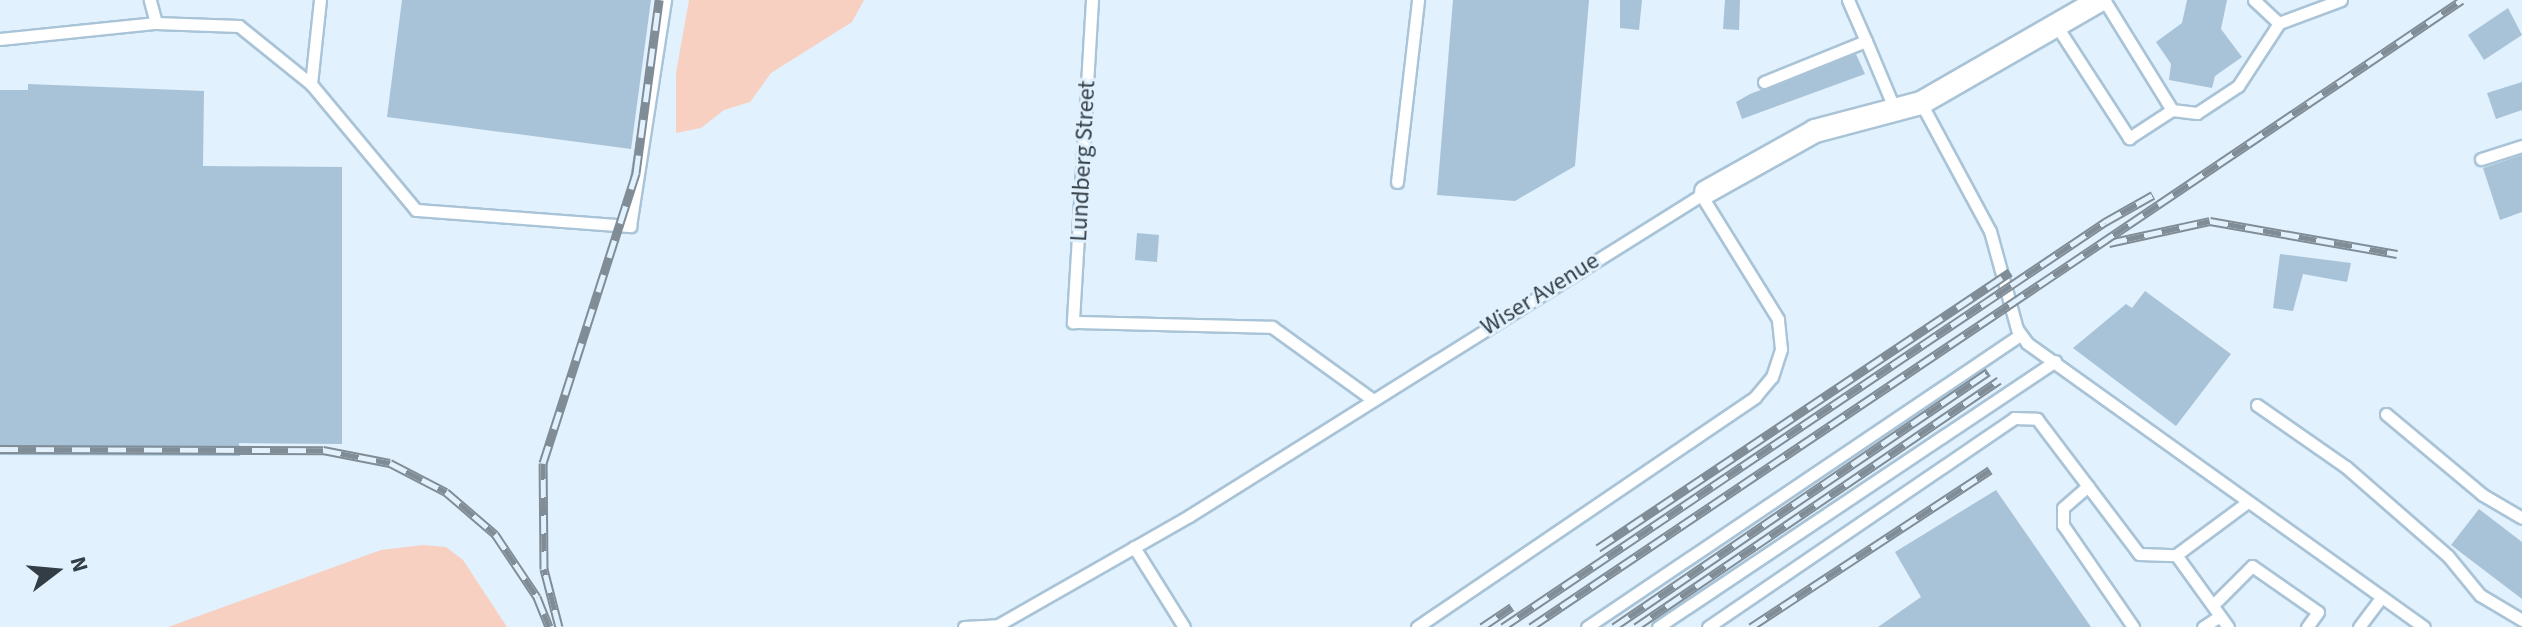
<!DOCTYPE html>
<html>
<head>
<meta charset="utf-8">
<style>
  body { margin:0 }
  #map { position:relative; width:2522px; height:627px; overflow:hidden; background:#e1f1fe; font-family:"Source Sans 3",sans-serif }
  div>[style] { position:absolute }
  .green>* { inset:0; background:#f7d0c2 }
  .building>* { inset:0; background:#a8c3d7 }
  .roads { filter:drop-shadow(2px 0 #a9c3d7) drop-shadow(-2px 0 #a9c3d7) drop-shadow(0 2px #a9c3d7) drop-shadow(0 -2px #a9c3d7) }
  .lane>* { height:11px; margin:-5.5px; padding:0 5.5px; transform-origin:5.5px; border-radius:5.5px; background:#fff }
  .street>* { height:22px; margin:-11px; padding:0 11px; transform-origin:11px; border-radius:11px; background:#fff }
  .rail>* { height:9px; margin-top:-4.5px; transform-origin:0; background:repeating-linear-gradient(90deg,#e1f1fe 0 18px,#808d97 0 36px); box-sizing:border-box; border-block:2px solid #808d97 }
  span { translate:-50% -50%; white-space:nowrap; text-align:center; line-height:1.15; -webkit-text-stroke:6px #e1f1fe; paint-order:stroke }
  .street-label { font-size:24px; color:#323d45 }
  .north { position:absolute; left:16px; top:531px; width:80px; height:80px; -webkit-text-stroke:6px #e1f1fe; paint-order:stroke; rotate:74deg; font-size:22px; font-weight:700; line-height:32px; text-align:center; color:#323d45 }
  .north::after { content:''; display:block; margin:auto; width:28px; height:36px; background:#323d45; clip-path:polygon(50% 0,100% 100%,50% 72%,0 100%) }
</style>
</head>
<body>
<div id="map">
  <div class="green">
    <div style="clip-path:polygon(689px 0,864px 0,852px 22px,771px 73px,750px 102px,724px 110px,701px 128px,676px 133px,676px 73px)"></div>
    <div style="clip-path:polygon(423px 545px,446px 547px,463px 560px,507px 627px,168px 627px,381px 550px)"></div>
  </div>
  <div class="building">
    <div style="clip-path:polygon(402px 0,651px 0,631px 149px,387px 117px)"></div>
    <div style="clip-path:polygon(1453px 0,1589px 0,1575px 166px,1515px 201px,1437px 195px)"></div>
    <div style="clip-path:polygon(1620px 0,1642px 0,1639px 30px,1620px 28px)"></div>
    <div style="clip-path:polygon(1725px 0,1740px 0,1739px 30px,1723px 29px)"></div>
    <div style="clip-path:polygon(2187px 0,2227px 0,2221px 29px,2242px 57px,2215px 76px,2212px 88px,2169px 80px,2171px 64px,2156px 42px,2182px 23px)"></div>
    <div style="clip-path:polygon(2508px 8px,2522px 35px,2484px 60px,2468px 35px)"></div>
    <div style="clip-path:polygon(1856px 54px,1865px 74px,1742px 119px,1736px 102px,1750px 94px)"></div>
    <div style="clip-path:polygon(2522px 82px,2522px 110px,2496px 119px,2487px 93px)"></div>
    <div style="clip-path:polygon(28px 84px,204px 91px,203px 166px,342px 167px,342px 444px,239px 443px,240px 456px,0 455px,0 90px,28px 90px)"></div>
    <div style="clip-path:polygon(2522px 155px,2522px 212px,2500px 220px,2483px 168px)"></div>
    <div style="clip-path:polygon(1137px 233px,1159px 235px,1157px 262px,1135px 260px)"></div>
    <div style="clip-path:polygon(2280px 254px,2351px 263px,2347px 282px,2303px 274px,2293px 311px,2273px 308px)"></div>
    <div style="clip-path:polygon(2145px 291px,2231px 354px,2176px 426px,2073px 348px,2126px 304px,2132px 308px)"></div>
    <div style="clip-path:polygon(1996px 490px,2091px 627px,1878px 627px,1921px 597px,1895px 552px)"></div>
    <div style="clip-path:polygon(2479px 509px,2522px 542px,2522px 599px,2451px 545px)"></div>
  </div>
  <div class="roads">
    <div class="lane">
      <div style="left:1092px;top:0;width:323px;rotate:93.4deg"></div>
      <div style="left:1073px;top:322px;width:199px;rotate:1.4deg"></div>
      <div style="left:1272px;top:327px;width:123px;rotate:35.8deg"></div>
      <div style="left:1848px;top:0;width:45px;rotate:66.3deg"></div>
      <div style="left:2254px;top:0;width:34px;rotate:43deg"></div>
      <div style="left:2279px;top:23px;width:66px;rotate:-20.4deg"></div>
      <div style="left:156px;top:23px;width:83px;rotate:2.1deg"></div>
      <div style="left:239px;top:26px;width:92px;rotate:38.9deg"></div>
      <div style="left:311px;top:84px;width:164px;rotate:50.2deg"></div>
      <div style="left:416px;top:210px;width:215px;rotate:4.3deg"></div>
      <div style="left:630px;top:226px;width:229px;rotate:-81.2deg"></div>
      <div style="left:2056px;top:25px;width:135px;rotate:57.1deg"></div>
      <div style="left:2129px;top:138px;width:51px;rotate:-33.1deg"></div>
      <div style="left:2172px;top:110px;width:129px;rotate:-121.7deg"></div>
      <div style="left:0;top:39px;width:157px;rotate:-5.9deg"></div>
      <div style="left:156px;top:23px;width:24px;rotate:-105deg"></div>
      <div style="left:1764px;top:82px;width:110px;rotate:-21.9deg"></div>
      <div style="left:1866px;top:41px;width:75px;rotate:67.2deg"></div>
      <div style="left:311px;top:84px;width:84px;rotate:-83.9deg"></div>
      <div style="left:1921px;top:103px;width:145px;rotate:61.7deg"></div>
      <div style="left:1990px;top:231px;width:102px;rotate:74.6deg"></div>
      <div style="left:2017px;top:329px;width:17px;rotate:54deg"></div>
      <div style="left:2027px;top:343px;width:488px;rotate:35.6deg"></div>
      <div style="left:2172px;top:110px;width:25px;rotate:7deg"></div>
      <div style="left:2197px;top:113px;width:49px;rotate:-33.4deg"></div>
      <div style="left:2238px;top:86px;width:75px;rotate:-56.9deg"></div>
      <div style="left:2481px;top:159px;width:43px;rotate:-17.6deg"></div>
      <div style="left:1397px;top:182px;width:183px;rotate:-83.4deg"></div>
      <div style="left:2257px;top:405px;width:108px;rotate:34.9deg"></div>
      <div style="left:2346px;top:467px;width:135px;rotate:41.1deg"></div>
      <div style="left:2448px;top:556px;width:50px;rotate:50.6deg"></div>
      <div style="left:2480px;top:595px;width:49px;rotate:30.8deg"></div>
      <div style="left:2386px;top:414px;width:126px;rotate:39.9deg"></div>
      <div style="left:2483px;top:495px;width:45px;rotate:30.5deg"></div>
      <div style="left:2088px;top:486px;width:33px;rotate:139deg"></div>
      <div style="left:2063px;top:508px;width:17px;rotate:90deg"></div>
      <div style="left:2063px;top:525px;width:124px;rotate:55.5deg"></div>
      <div style="left:1134px;top:547px;width:94px;rotate:58deg"></div>
      <div style="left:2213px;top:605px;width:55px;rotate:-45deg"></div>
      <div style="left:2252px;top:566px;width:80px;rotate:34.9deg"></div>
      <div style="left:2318px;top:612px;width:19px;rotate:126deg"></div>
      <div style="left:964px;top:627px;width:34px;rotate:-3deg"></div>
      <div style="left:998px;top:625px;width:220px;rotate:-29.7deg"></div>
      <div style="left:1189px;top:516px;width:610px;rotate:-32.08deg"></div>
      <div style="left:1417px;top:627px;width:409px;rotate:-34.2deg"></div>
      <div style="left:1755px;top:397px;width:26px;rotate:-50deg"></div>
      <div style="left:1772px;top:377px;width:29px;rotate:-72deg"></div>
      <div style="left:1781px;top:349px;width:30px;rotate:-96deg"></div>
      <div style="left:1778px;top:319px;width:146px;rotate:-121.8deg"></div>
      <div style="left:1587px;top:627px;width:522px;rotate:-33.99deg"></div>
      <div style="left:1658px;top:627px;width:478px;rotate:-33.8deg"></div>
      <div style="left:1708px;top:627px;width:371px;rotate:-34.3deg"></div>
      <div style="left:2014px;top:418px;width:23px;rotate:2deg"></div>
      <div style="left:2037px;top:419px;width:169px;rotate:52.9deg"></div>
      <div style="left:2139px;top:554px;width:37px;rotate:2deg"></div>
      <div style="left:2203px;top:627px;width:20px;rotate:-33deg"></div>
      <div style="left:2228px;top:627px;width:89px;rotate:-125.8deg"></div>
      <div style="left:2176px;top:555px;width:86px;rotate:-36.5deg"></div>
      <div style="left:2359px;top:627px;width:36px;rotate:-53deg"></div>
    </div>
    <div class="street">
      <div style="left:1706px;top:192px;width:125px;rotate:-29.2deg"></div>
      <div style="left:1815px;top:131px;width:110px;rotate:-14.8deg"></div>
      <div style="left:1921px;top:103px;width:207px;rotate:-29.9deg"></div>
    </div>
  </div>
  <div class="rail">
    <div style="left:2109px;top:243px;width:103px;rotate:-12.3deg"></div>
    <div style="left:2210px;top:221px;width:190px;rotate:10deg"></div>
    <div style="left:0;top:449px;width:323px;rotate:0.2deg"></div>
    <div style="left:323px;top:450px;width:68px;rotate:11deg"></div>
    <div style="left:390px;top:463px;width:63px;rotate:27.4deg"></div>
    <div style="left:446px;top:492px;width:65px;rotate:40.6deg"></div>
    <div style="left:495px;top:534px;width:76px;rotate:56.3deg"></div>
    <div style="left:537px;top:597px;width:32px;rotate:68deg"></div>
    <div style="left:1598px;top:548px;width:496px;rotate:-33.8deg"></div>
    <div style="left:559px;top:627px;width:60px;rotate:-104.5deg"></div>
    <div style="left:544px;top:569px;width:106px;rotate:-90.5deg"></div>
    <div style="left:543px;top:463px;width:305px;rotate:-72.2deg"></div>
    <div style="left:636px;top:173px;width:175px;rotate:-82.4deg"></div>
    <div style="left:1482px;top:627px;width:36px;rotate:-34deg"></div>
    <div style="left:1503px;top:627px;width:726px;rotate:-33.93deg"></div>
    <div style="left:2105px;top:222px;width:55px;rotate:-29.4deg"></div>
    <div style="left:1531px;top:627px;width:1122px;rotate:-33.96deg"></div>
    <div style="left:1614px;top:627px;width:453px;rotate:-34.3deg"></div>
    <div style="left:1636px;top:627px;width:439px;rotate:-34.2deg"></div>
    <div style="left:1751px;top:627px;width:286px;rotate:-33.3deg"></div>
  </div>
  <div class="street-label">
    <span style="left:1083px;top:161px;rotate:-87deg">Lundberg Street</span>
    <span style="left:1540px;top:294px;rotate:-32deg">Wiser Avenue</span>
  </div>
  <div class="north">N</div>
</div>
</body>
</html>
